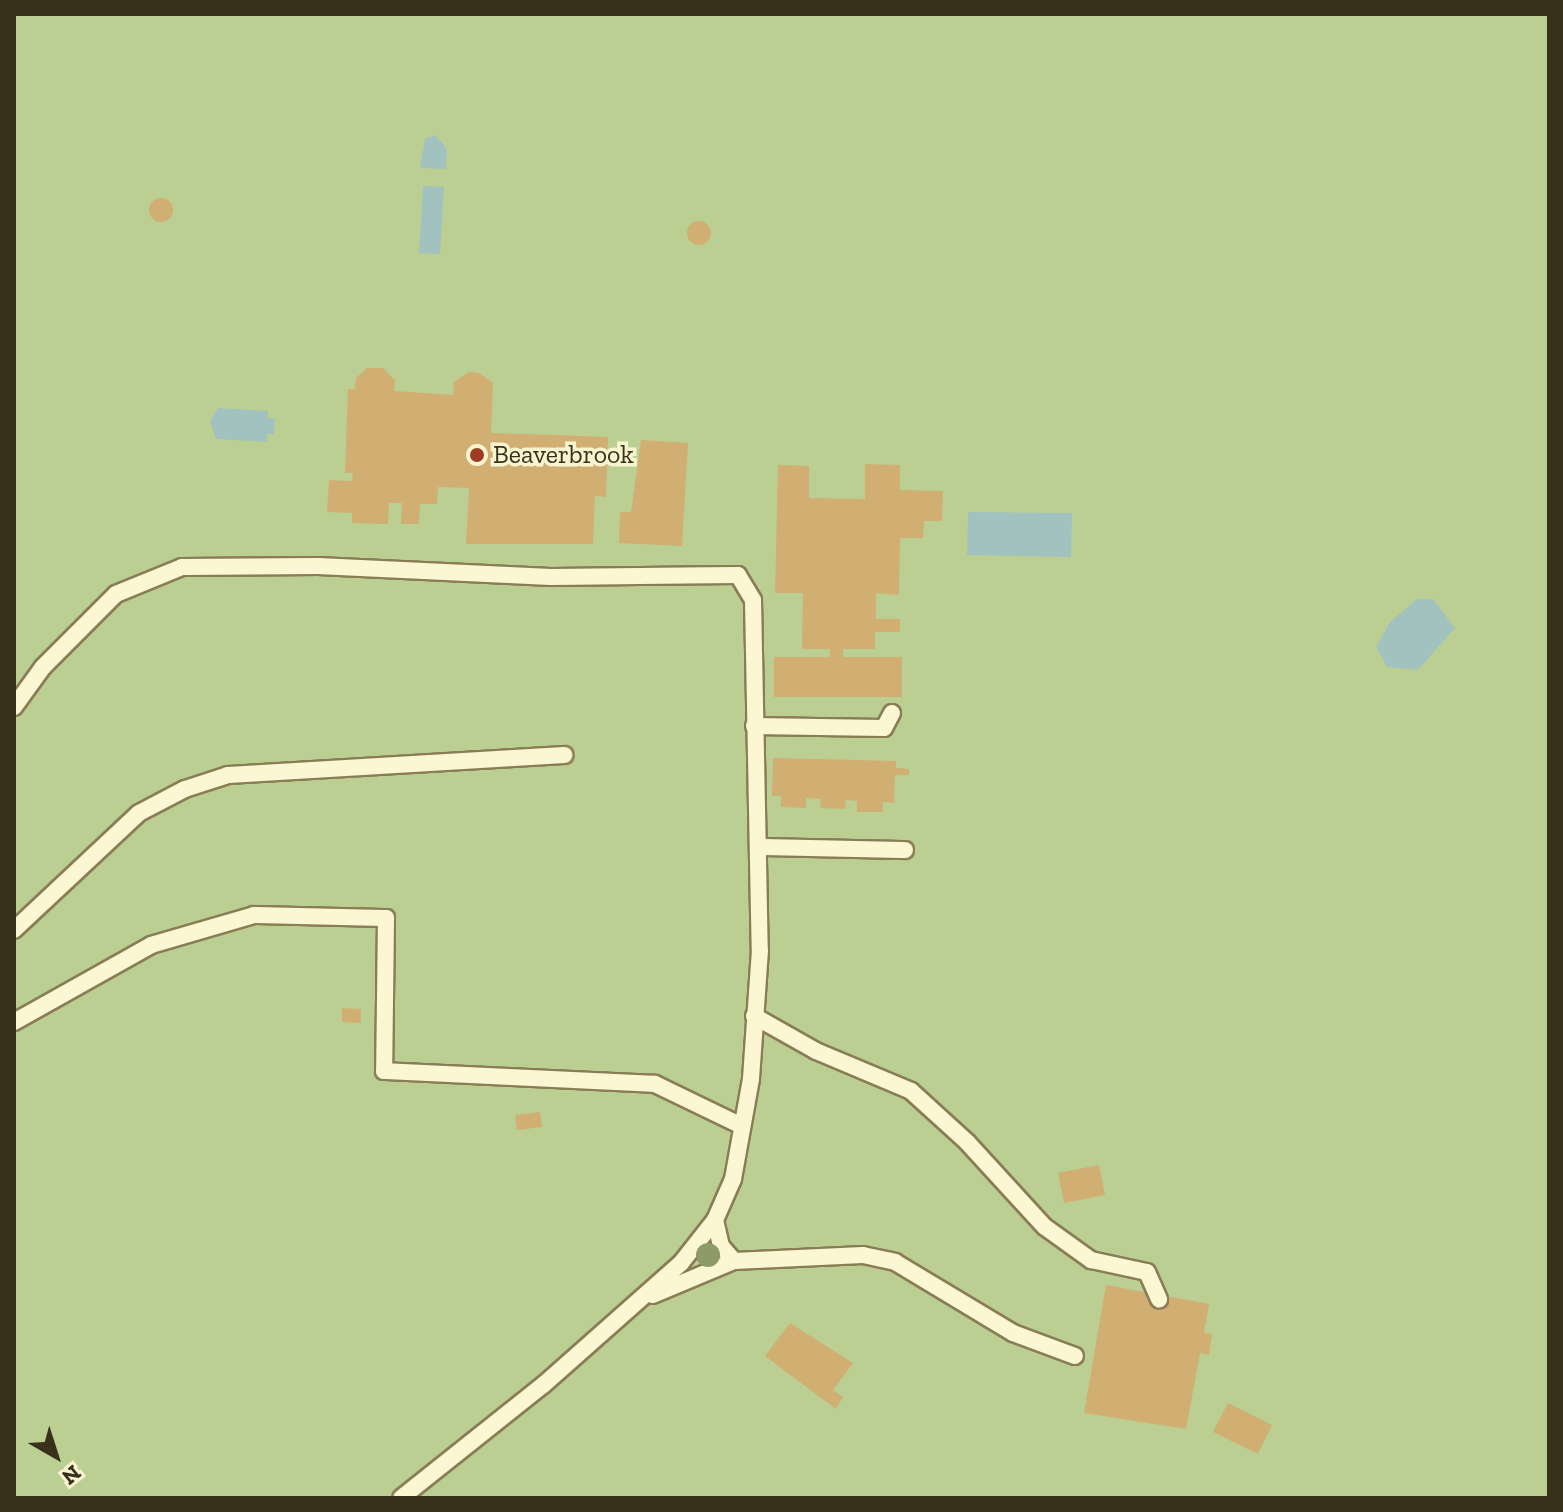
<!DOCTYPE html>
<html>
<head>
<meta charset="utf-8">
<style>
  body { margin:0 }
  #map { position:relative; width:1563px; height:1512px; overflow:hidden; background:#f0ecbf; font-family:"Zilla Slab",serif }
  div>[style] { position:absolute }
  .green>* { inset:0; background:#bbcf92 }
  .water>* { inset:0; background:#a2c2bf }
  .building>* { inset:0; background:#d1ae72 }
  .round { border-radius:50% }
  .roads { filter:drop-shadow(2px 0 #8a7d56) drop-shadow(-2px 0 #8a7d56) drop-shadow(0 2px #8a7d56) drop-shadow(0 -2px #8a7d56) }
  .service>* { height:16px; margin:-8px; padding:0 8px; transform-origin:8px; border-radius:8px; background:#fbf7d2 }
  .trees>* { width:24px; height:24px; margin:-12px; border-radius:50%; background:#8e9a68 }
  .dots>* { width:22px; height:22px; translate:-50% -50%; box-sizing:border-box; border:4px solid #f7f4cf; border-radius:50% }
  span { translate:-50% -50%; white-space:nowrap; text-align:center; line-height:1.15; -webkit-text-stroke:7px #f7f4cf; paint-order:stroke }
  .poi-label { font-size:26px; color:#39301c }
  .left { translate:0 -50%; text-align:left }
  .frame { position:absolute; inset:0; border:16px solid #39301c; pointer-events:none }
  .north { position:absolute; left:16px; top:1416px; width:80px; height:80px; -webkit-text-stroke:6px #f7f4cf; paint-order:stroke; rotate:141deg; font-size:22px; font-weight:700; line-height:32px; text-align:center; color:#39301c }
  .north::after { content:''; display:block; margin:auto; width:28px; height:36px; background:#39301c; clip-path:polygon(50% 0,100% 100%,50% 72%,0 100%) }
</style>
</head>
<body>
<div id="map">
  <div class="green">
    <div style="clip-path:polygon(14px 14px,1549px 14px,1549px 1498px,14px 1498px)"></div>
  </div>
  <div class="water">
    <div style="clip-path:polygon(435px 135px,447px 149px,446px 169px,420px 168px,425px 139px)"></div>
    <div style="clip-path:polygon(423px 186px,444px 187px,440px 254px,419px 253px)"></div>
    <div style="clip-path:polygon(218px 408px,268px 411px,268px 418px,275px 419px,274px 434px,267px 434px,267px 442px,216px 439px,210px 421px)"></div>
    <div style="clip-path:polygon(968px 512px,1072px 513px,1071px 557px,967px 555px)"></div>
    <div style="clip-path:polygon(1417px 599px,1433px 599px,1455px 628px,1418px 670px,1387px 667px,1376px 647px,1390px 622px)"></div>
  </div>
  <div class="building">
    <div class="round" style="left:149px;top:198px;width:24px;height:24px"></div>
    <div class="round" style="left:687px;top:221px;width:24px;height:24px"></div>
    <div style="clip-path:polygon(367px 368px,383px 368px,395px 380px,394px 391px,453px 395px,454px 382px,469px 372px,479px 373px,493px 383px,491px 433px,608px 437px,606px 497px,595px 496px,593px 544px,466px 544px,469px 488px,438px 487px,437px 504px,420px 504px,419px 524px,401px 524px,402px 503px,389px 503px,388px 524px,352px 523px,352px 513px,327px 512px,329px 480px,352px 481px,353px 473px,345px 473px,348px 389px,355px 389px,356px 378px)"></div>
    <div style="clip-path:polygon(641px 440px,688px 443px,682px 546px,619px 543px,620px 512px,631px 512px)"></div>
    <div style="clip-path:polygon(865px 464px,900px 465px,900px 490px,943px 491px,942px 521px,924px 521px,923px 538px,900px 538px,899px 595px,876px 593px,876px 619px,900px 619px,900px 632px,875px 632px,875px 649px,843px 649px,843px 657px,902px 657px,902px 697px,774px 697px,774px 657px,830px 657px,830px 649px,802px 649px,803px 593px,775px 593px,778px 465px,809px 466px,809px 498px,865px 499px)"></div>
    <div style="clip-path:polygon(773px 758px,896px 761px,896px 768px,909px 769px,909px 775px,895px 775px,894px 803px,883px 802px,883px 812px,857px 812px,857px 801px,846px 800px,845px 809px,820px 808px,821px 799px,806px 798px,806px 808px,781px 807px,781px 796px,772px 796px)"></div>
    <div style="clip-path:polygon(342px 1008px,361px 1009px,361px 1023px,342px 1022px)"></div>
    <div style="clip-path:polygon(540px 1112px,542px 1127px,517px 1130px,515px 1115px)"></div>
    <div style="clip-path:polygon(1099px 1165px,1105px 1195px,1064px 1203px,1058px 1173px)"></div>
    <div style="clip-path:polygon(1106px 1285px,1209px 1304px,1204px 1333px,1212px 1334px,1209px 1355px,1200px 1353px,1186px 1429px,1084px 1413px)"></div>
    <div style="clip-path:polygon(790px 1323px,853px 1363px,833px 1390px,843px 1397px,836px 1409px,765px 1356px)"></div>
    <div style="clip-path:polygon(1228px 1403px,1272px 1425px,1258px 1454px,1213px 1432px)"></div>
  </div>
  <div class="roads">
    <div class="service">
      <div style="left:14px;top:707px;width:49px;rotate:-54.1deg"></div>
      <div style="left:43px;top:667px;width:103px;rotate:-45deg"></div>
      <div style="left:116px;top:594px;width:71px;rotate:-22.2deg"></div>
      <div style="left:182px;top:567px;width:136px;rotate:-0.4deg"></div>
      <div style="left:318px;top:566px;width:233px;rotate:2.7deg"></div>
      <div style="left:551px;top:577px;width:187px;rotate:-0.6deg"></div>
      <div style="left:738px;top:575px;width:29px;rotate:59deg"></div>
      <div style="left:753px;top:600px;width:350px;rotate:88.9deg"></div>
      <div style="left:760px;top:950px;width:129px;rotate:94deg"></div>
      <div style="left:751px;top:1079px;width:102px;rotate:100.2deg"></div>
      <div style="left:733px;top:1179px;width:45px;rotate:113.7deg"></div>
      <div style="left:715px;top:1220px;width:55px;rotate:128.3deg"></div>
      <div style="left:681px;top:1263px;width:184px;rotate:138.5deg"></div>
      <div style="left:543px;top:1385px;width:181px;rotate:141.5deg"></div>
      <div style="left:754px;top:726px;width:130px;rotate:0.9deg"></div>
      <div style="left:884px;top:728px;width:17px;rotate:-62deg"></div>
      <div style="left:760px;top:847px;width:145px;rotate:1.2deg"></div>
      <div style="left:14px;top:930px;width:171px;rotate:-43.1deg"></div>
      <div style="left:139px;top:813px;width:52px;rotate:-27.6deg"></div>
      <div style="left:185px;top:789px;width:45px;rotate:-18deg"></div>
      <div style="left:228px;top:775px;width:337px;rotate:-3.4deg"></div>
      <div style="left:754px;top:1016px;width:71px;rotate:29.4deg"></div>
      <div style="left:816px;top:1051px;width:103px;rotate:22.8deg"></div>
      <div style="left:911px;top:1091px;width:76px;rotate:42.3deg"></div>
      <div style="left:967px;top:1142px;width:115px;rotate:47.5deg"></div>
      <div style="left:1045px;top:1227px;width:57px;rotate:35.7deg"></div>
      <div style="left:1091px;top:1260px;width:57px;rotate:12.1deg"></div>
      <div style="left:1147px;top:1272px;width:30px;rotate:66deg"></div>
      <div style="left:14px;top:1022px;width:157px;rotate:-29.3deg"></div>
      <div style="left:151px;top:945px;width:107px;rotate:-16.2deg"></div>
      <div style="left:254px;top:915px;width:132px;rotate:1.3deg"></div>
      <div style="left:386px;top:918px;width:153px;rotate:90.7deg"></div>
      <div style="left:384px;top:1071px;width:271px;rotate:2.7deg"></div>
      <div style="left:655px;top:1084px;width:94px;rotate:25.8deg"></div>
      <div style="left:715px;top:1220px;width:27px;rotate:77deg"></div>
      <div style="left:721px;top:1246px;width:20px;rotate:49deg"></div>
      <div style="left:653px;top:1295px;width:88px;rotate:-22.8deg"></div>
      <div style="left:734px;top:1261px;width:129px;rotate:-2.7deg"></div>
      <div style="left:863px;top:1255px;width:33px;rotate:12deg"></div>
      <div style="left:895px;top:1262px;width:138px;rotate:31deg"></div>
      <div style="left:1013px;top:1333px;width:66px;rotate:20.4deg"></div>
    </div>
  </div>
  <div class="trees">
    <div style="left:708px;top:1255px"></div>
  </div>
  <div class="dots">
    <div style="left:477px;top:455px;background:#9d3c22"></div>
  </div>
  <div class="poi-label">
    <span class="left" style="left:493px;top:455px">Beaverbrook</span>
  </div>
  <div class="frame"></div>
  <div class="north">N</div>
</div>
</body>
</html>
